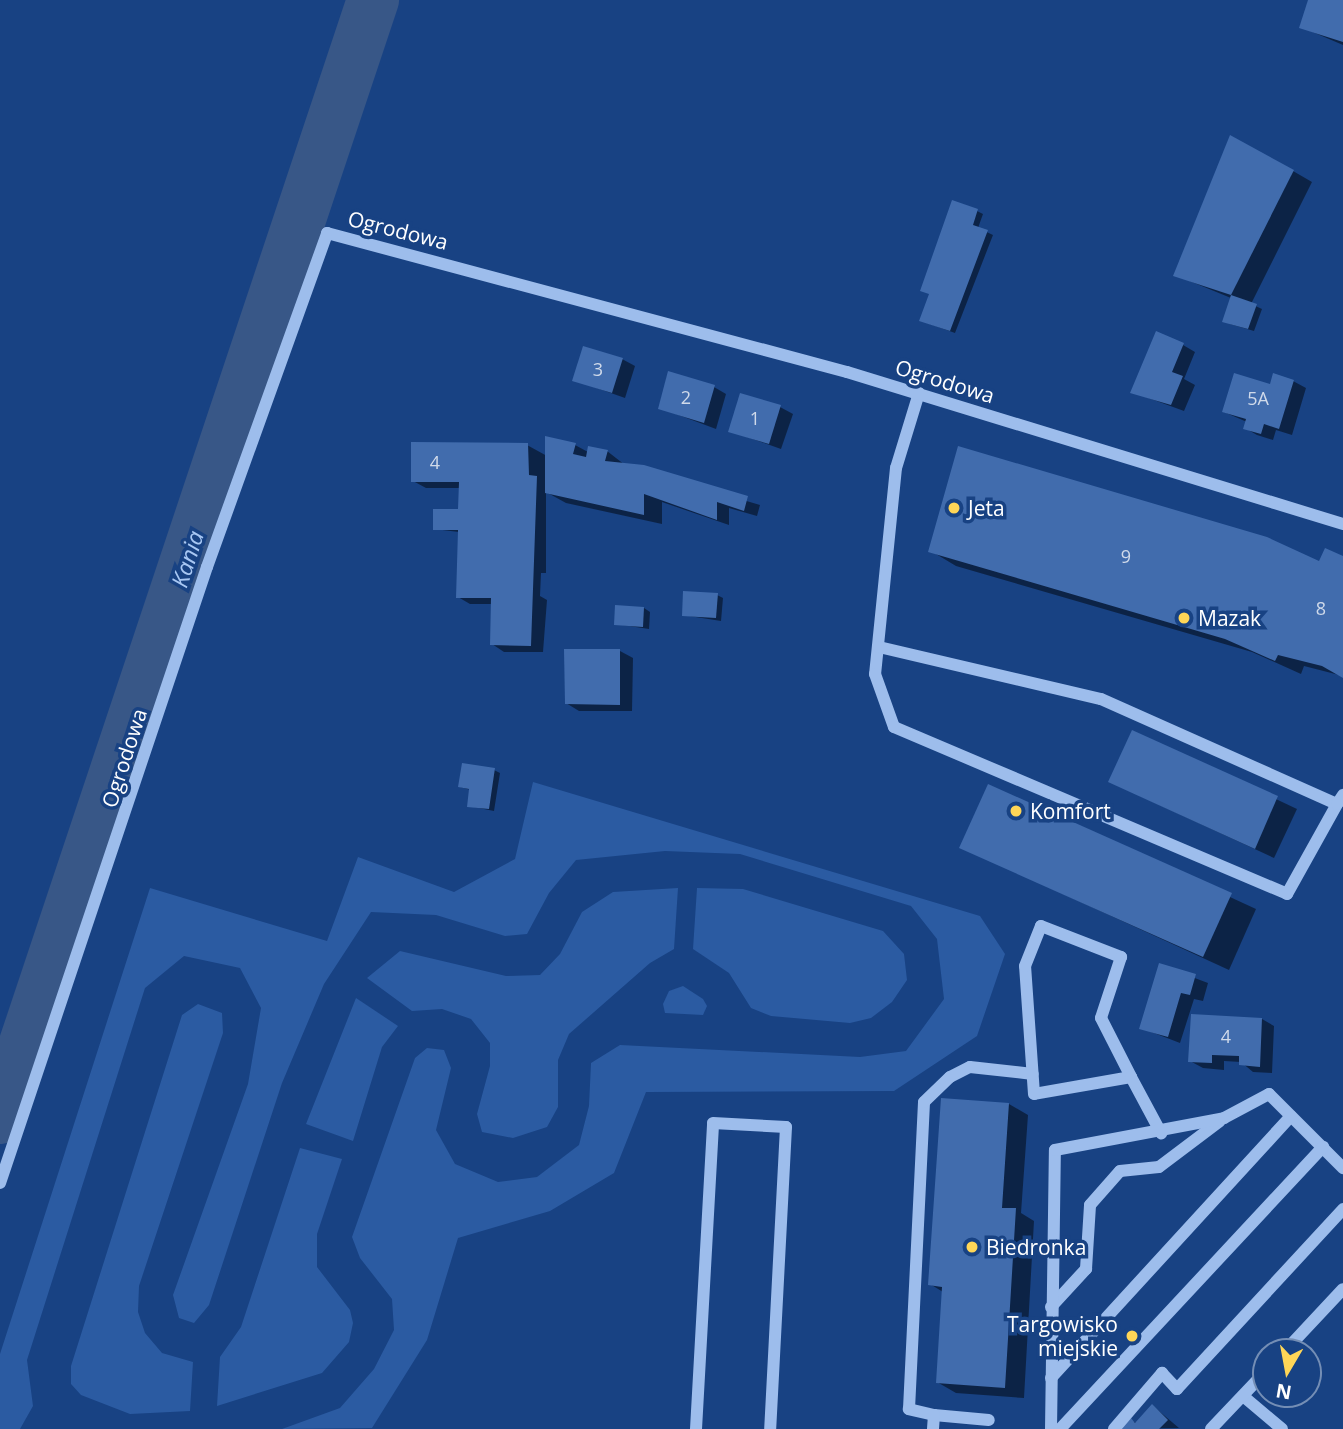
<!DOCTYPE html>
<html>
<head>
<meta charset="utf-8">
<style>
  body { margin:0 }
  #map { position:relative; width:1343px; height:1429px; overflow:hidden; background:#184283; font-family:"Open Sans",sans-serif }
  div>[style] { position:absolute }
  .green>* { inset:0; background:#2b5ba2 }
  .shadow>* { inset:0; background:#0007 }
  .river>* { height:52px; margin:-26px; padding:0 26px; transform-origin:26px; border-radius:26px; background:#385787 }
  .building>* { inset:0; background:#416cad }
  .minor>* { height:12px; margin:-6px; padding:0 6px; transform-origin:6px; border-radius:6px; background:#9dbdec }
  .dots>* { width:19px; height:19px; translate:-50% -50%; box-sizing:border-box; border:4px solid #184283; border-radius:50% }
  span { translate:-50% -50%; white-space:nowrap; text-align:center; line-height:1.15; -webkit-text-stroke:7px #184283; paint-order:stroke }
  .number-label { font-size:18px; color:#d0daea }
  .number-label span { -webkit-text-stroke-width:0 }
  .street-label { font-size:21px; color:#fff }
  .poi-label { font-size:21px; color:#fff }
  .left { translate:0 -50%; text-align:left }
  .right { translate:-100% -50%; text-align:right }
  .water-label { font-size:23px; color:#a8c7f3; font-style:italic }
  .north { position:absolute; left:1252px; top:1338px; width:70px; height:70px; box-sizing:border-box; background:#184283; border:2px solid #748eb5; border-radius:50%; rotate:190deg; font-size:19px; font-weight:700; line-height:28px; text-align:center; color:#fff }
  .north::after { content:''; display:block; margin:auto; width:24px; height:32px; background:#ffd657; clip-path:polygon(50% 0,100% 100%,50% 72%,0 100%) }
</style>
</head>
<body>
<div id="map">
  <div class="green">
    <div style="clip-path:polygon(533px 782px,980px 916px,1005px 954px,977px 1036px,894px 1091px,646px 1092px,614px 1173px,550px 1211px,458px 1238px,427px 1340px,372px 1428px,282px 1429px,340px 1408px,374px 1369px,394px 1330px,392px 1299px,360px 1258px,352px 1237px,415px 1058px,427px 1048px,444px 1050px,451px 1068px,436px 1130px,455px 1164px,498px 1182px,537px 1177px,579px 1145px,589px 1106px,591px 1063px,620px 1045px,860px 1057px,906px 1051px,944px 999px,937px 939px,911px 906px,740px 854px,665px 851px,576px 860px,549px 893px,527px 934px,505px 936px,436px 915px,371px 912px,324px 984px,282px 1083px,209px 1305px,194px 1323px,179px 1318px,173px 1295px,248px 1084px,261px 1008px,240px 968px,184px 956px,145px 988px,27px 1360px,33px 1406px,20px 1429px,0 1429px,0 1354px,150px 888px,327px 941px,358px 857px,454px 892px,515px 859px)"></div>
    <div style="clip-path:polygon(678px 888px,674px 949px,650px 963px,569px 1034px,558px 1060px,558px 1107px,547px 1127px,513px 1138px,482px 1132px,477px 1114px,490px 1066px,490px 1043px,471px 1019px,442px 1009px,412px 1011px,367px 978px,400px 951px,506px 976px,540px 975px,560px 954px,582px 912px,613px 892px)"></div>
    <div style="clip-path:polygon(697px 888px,743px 889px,883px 931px,904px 954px,907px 980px,892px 1002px,871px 1018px,850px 1023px,771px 1016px,751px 1008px,729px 973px,693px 949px)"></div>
    <div style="clip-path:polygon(683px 986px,703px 999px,707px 1006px,703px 1015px,665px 1013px,663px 1004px,669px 991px)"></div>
    <div style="clip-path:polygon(356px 998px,398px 1026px,382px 1047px,353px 1141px,306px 1124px)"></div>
    <div style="clip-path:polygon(198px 1004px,222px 1013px,223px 1033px,139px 1286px,138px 1312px,145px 1333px,162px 1353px,193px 1362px,190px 1411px,130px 1414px,81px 1395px,71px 1384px,71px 1366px,182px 1015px)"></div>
    <div style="clip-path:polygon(300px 1148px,342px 1159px,317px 1234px,317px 1267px,350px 1310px,353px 1323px,349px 1342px,322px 1373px,217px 1406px,220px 1357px,241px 1327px)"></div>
  </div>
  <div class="shadow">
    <div style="clip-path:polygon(1310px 0,1343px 0,1343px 45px,1301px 27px)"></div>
    <div style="clip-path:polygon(1293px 171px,1312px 182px,1251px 304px,1262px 309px,1254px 331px,1230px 324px,1231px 298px,1175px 275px)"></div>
    <div style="clip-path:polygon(977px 211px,983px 214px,978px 228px,993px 235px,955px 333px,927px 323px,930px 294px)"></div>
    <div style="clip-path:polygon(1183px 345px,1195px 352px,1184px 379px,1195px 385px,1184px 411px,1132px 392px)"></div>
    <div style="clip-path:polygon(622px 359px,635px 366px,625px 398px,574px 380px)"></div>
    <div style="clip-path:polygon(1293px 381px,1306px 388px,1292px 435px,1276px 430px,1273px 440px,1257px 435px,1245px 428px,1247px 422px,1224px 412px)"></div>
    <div style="clip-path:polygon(714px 387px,726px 394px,716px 429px,660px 408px)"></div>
    <div style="clip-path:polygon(780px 407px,793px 414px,781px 449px,730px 431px)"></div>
    <div style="clip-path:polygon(527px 445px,547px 456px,575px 445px,588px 452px,607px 451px,625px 465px,760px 505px,757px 516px,729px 508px,729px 525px,662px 502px,662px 524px,566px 503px,546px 492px,546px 573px,541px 573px,540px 596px,547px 600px,543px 652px,504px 652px,492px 644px,492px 604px,470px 604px,458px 597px,459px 532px,434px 529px,460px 511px,460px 488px,426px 488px,413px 481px)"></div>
    <div style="clip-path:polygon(931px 551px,1319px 562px,1343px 558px,1343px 676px,1304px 666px,1301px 674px,1252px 652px,956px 566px)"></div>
    <div style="clip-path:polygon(717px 595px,723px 598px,721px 621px,683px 615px)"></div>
    <div style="clip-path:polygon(644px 608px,650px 612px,649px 629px,616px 624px)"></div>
    <div style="clip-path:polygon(620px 651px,633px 658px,632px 711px,579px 711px,566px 703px)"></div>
    <div style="clip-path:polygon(1133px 732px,1297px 809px,1274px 858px,1110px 782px)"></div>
    <div style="clip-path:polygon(494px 770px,500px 773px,494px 811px,469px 806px,471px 790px,460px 787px)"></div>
    <div style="clip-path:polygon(989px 786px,1256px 909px,1229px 970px,961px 847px)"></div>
    <div style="clip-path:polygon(1160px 965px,1208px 983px,1203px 1001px,1194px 999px,1180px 1043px,1141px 1028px)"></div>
    <div style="clip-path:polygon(1262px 1019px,1274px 1026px,1272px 1073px,1253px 1072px,1241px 1062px,1224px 1061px,1224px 1070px,1203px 1068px,1190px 1061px)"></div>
    <div style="clip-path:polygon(1009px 1104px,1028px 1115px,1021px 1213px,1034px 1221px,1024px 1398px,956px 1393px,937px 1382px,943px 1292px,930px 1284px)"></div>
    <div style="clip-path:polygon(1153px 1406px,1179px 1428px,1122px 1429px,1131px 1420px,1136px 1423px)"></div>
  </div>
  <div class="river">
    <div style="left:0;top:1118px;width:1179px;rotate:-71.55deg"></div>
  </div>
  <div class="building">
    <div style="clip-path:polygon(1308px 0,1343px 0,1343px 42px,1299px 28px)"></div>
    <div style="clip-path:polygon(1230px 135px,1294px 170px,1231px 295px,1173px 276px)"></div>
    <div style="clip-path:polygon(952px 200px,978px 209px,973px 225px,988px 230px,950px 331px,919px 321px,929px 294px,920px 291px)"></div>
    <div style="clip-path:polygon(1231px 295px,1257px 304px,1248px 329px,1222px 322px)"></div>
    <div style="clip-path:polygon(1156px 331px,1184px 343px,1172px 372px,1183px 376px,1171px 405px,1130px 393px)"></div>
    <div style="clip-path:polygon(583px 346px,623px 358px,612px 393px,572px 381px)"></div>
    <div style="clip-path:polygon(668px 371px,715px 385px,704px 423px,658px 409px)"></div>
    <div style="clip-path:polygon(1234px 373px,1270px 384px,1273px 373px,1294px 380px,1279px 429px,1264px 424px,1261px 434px,1243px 429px,1246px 419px,1222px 412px)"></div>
    <div style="clip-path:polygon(740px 393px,781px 405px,769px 444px,728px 432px)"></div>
    <div style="clip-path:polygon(545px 436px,576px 443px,573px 454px,586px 457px,588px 446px,608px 450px,605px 461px,644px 465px,748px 496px,744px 511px,717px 502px,717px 520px,644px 494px,644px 515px,545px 493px)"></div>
    <div style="clip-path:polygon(411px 442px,528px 443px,529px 475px,537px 476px,531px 646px,490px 645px,491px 598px,456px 598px,458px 530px,433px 530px,433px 509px,458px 509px,459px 482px,411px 482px)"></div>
    <div style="clip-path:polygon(958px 446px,1267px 537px,1319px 561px,1325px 548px,1343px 556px,1343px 678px,1322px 666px,1278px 655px,1275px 661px,1225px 639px,928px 552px)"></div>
    <div style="clip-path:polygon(683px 591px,718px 593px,716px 618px,682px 616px)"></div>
    <div style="clip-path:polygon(615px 605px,644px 607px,643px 627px,614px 625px)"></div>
    <div style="clip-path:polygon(564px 649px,620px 649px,620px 705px,565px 704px)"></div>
    <div style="clip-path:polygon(1132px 730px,1278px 796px,1255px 849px,1108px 782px)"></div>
    <div style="clip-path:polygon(462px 763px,495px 768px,489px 809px,467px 807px,469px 789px,458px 787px)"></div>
    <div style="clip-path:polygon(988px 784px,1232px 893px,1203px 957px,959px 848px)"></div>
    <div style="clip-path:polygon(1159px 963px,1196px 974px,1190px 995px,1181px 993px,1168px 1037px,1139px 1029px)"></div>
    <div style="clip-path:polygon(1191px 1014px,1262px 1018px,1260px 1067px,1239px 1065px,1239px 1056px,1212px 1055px,1212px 1063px,1188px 1062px)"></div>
    <div style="clip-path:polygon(941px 1098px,1009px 1103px,1002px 1208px,1016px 1208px,1005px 1388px,936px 1383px,942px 1287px,928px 1285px)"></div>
    <div style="clip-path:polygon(1152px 1404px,1168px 1420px,1159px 1429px,1120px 1429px,1131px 1418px,1135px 1423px)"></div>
  </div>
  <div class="minor">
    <div style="left:919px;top:393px;width:78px;rotate:107deg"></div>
    <div style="left:896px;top:468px;width:207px;rotate:95.8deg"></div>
    <div style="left:875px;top:674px;width:56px;rotate:70.3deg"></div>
    <div style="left:894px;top:727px;width:427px;rotate:23deg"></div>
    <div style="left:1287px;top:894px;width:103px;rotate:-60.9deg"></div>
    <div style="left:879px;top:647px;width:228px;rotate:13.2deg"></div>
    <div style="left:1101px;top:699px;width:258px;rotate:24deg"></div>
    <div style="left:1337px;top:804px;width:11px;rotate:-56deg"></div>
    <div style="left:1131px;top:1077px;width:98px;rotate:170.1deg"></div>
    <div style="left:1034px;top:1094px;width:128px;rotate:-94deg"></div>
    <div style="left:1025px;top:966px;width:43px;rotate:-68.2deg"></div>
    <div style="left:1041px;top:926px;width:86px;rotate:21.2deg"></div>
    <div style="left:1121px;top:957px;width:64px;rotate:108.2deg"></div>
    <div style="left:1101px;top:1018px;width:66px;rotate:63deg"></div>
    <div style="left:1131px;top:1077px;width:64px;rotate:61.8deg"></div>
    <div style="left:0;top:1183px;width:650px;rotate:-71.43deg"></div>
    <div style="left:207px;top:567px;width:355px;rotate:-70.2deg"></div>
    <div style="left:327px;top:233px;width:538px;rotate:14.97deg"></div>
    <div style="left:847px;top:372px;width:519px;rotate:17.04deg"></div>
    <div style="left:1051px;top:1307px;width:52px;rotate:-47.4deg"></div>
    <div style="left:1086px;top:1269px;width:64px;rotate:-86.4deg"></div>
    <div style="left:1090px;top:1205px;width:45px;rotate:-48.6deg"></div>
    <div style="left:1120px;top:1171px;width:39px;rotate:-6deg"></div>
    <div style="left:1159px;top:1167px;width:76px;rotate:-37deg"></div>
    <div style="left:1284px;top:1352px;width:86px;rotate:-46.9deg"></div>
    <div style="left:1051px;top:1378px;width:355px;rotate:-47.5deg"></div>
    <div style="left:1243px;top:1396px;width:51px;rotate:40.2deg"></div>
    <div style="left:934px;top:1415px;width:55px;rotate:5.2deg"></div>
    <div style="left:696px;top:1429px;width:306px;rotate:-86.8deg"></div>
    <div style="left:713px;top:1123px;width:73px;rotate:3.1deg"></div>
    <div style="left:786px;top:1127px;width:302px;rotate:93deg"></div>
    <div style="left:933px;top:1429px;width:14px;rotate:-86deg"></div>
    <div style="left:934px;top:1415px;width:26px;rotate:-167deg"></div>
    <div style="left:909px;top:1409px;width:307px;rotate:-87.2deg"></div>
    <div style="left:924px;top:1102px;width:36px;rotate:-44deg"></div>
    <div style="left:950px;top:1077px;width:22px;rotate:-27deg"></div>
    <div style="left:970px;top:1067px;width:63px;rotate:6.3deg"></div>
    <div style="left:1051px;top:1429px;width:279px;rotate:-89.2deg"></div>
    <div style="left:1055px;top:1150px;width:172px;rotate:-10.7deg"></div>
    <div style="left:1224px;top:1118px;width:51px;rotate:-28.1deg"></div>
    <div style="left:1269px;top:1094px;width:105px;rotate:45deg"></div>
    <div style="left:1060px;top:1429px;width:386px;rotate:-47deg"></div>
    <div style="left:1114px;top:1429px;width:74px;rotate:-49.4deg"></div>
    <div style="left:1162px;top:1373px;width:22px;rotate:47deg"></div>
    <div style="left:1177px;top:1389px;width:245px;rotate:-47.3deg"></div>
    <div style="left:1211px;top:1429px;width:80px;rotate:-46.5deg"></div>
  </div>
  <div class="dots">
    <div style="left:954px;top:508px;background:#ffd657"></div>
    <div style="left:1184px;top:618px;background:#ffd657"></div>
    <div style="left:1016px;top:811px;background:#ffd657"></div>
    <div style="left:972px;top:1247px;background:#ffd657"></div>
    <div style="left:1132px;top:1336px;background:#ffd657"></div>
  </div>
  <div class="number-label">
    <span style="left:598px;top:369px">3</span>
    <span style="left:686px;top:397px">2</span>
    <span style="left:1258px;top:398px">5A</span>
    <span style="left:755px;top:418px">1</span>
    <span style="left:435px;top:462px">4</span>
    <span style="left:1126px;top:556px">9</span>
    <span style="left:1321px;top:608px">8</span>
    <span style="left:1226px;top:1036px">4</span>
  </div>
  <div class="street-label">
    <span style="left:398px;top:230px;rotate:14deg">Ogrodowa</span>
    <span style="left:945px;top:381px;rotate:17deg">Ogrodowa</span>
    <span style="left:124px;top:758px;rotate:-72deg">Ogrodowa</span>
  </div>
  <div class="poi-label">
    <span class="left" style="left:968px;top:508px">Jeta</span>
    <span class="left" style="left:1198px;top:618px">Mazak</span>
    <span class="left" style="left:1030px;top:811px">Komfort</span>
    <span class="left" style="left:986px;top:1247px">Biedronka</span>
    <span class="right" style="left:1118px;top:1336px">Targowisko<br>miejskie</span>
  </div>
  <div class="water-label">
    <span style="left:187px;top:559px;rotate:-72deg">Kania</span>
  </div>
  <div class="north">N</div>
</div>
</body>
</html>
